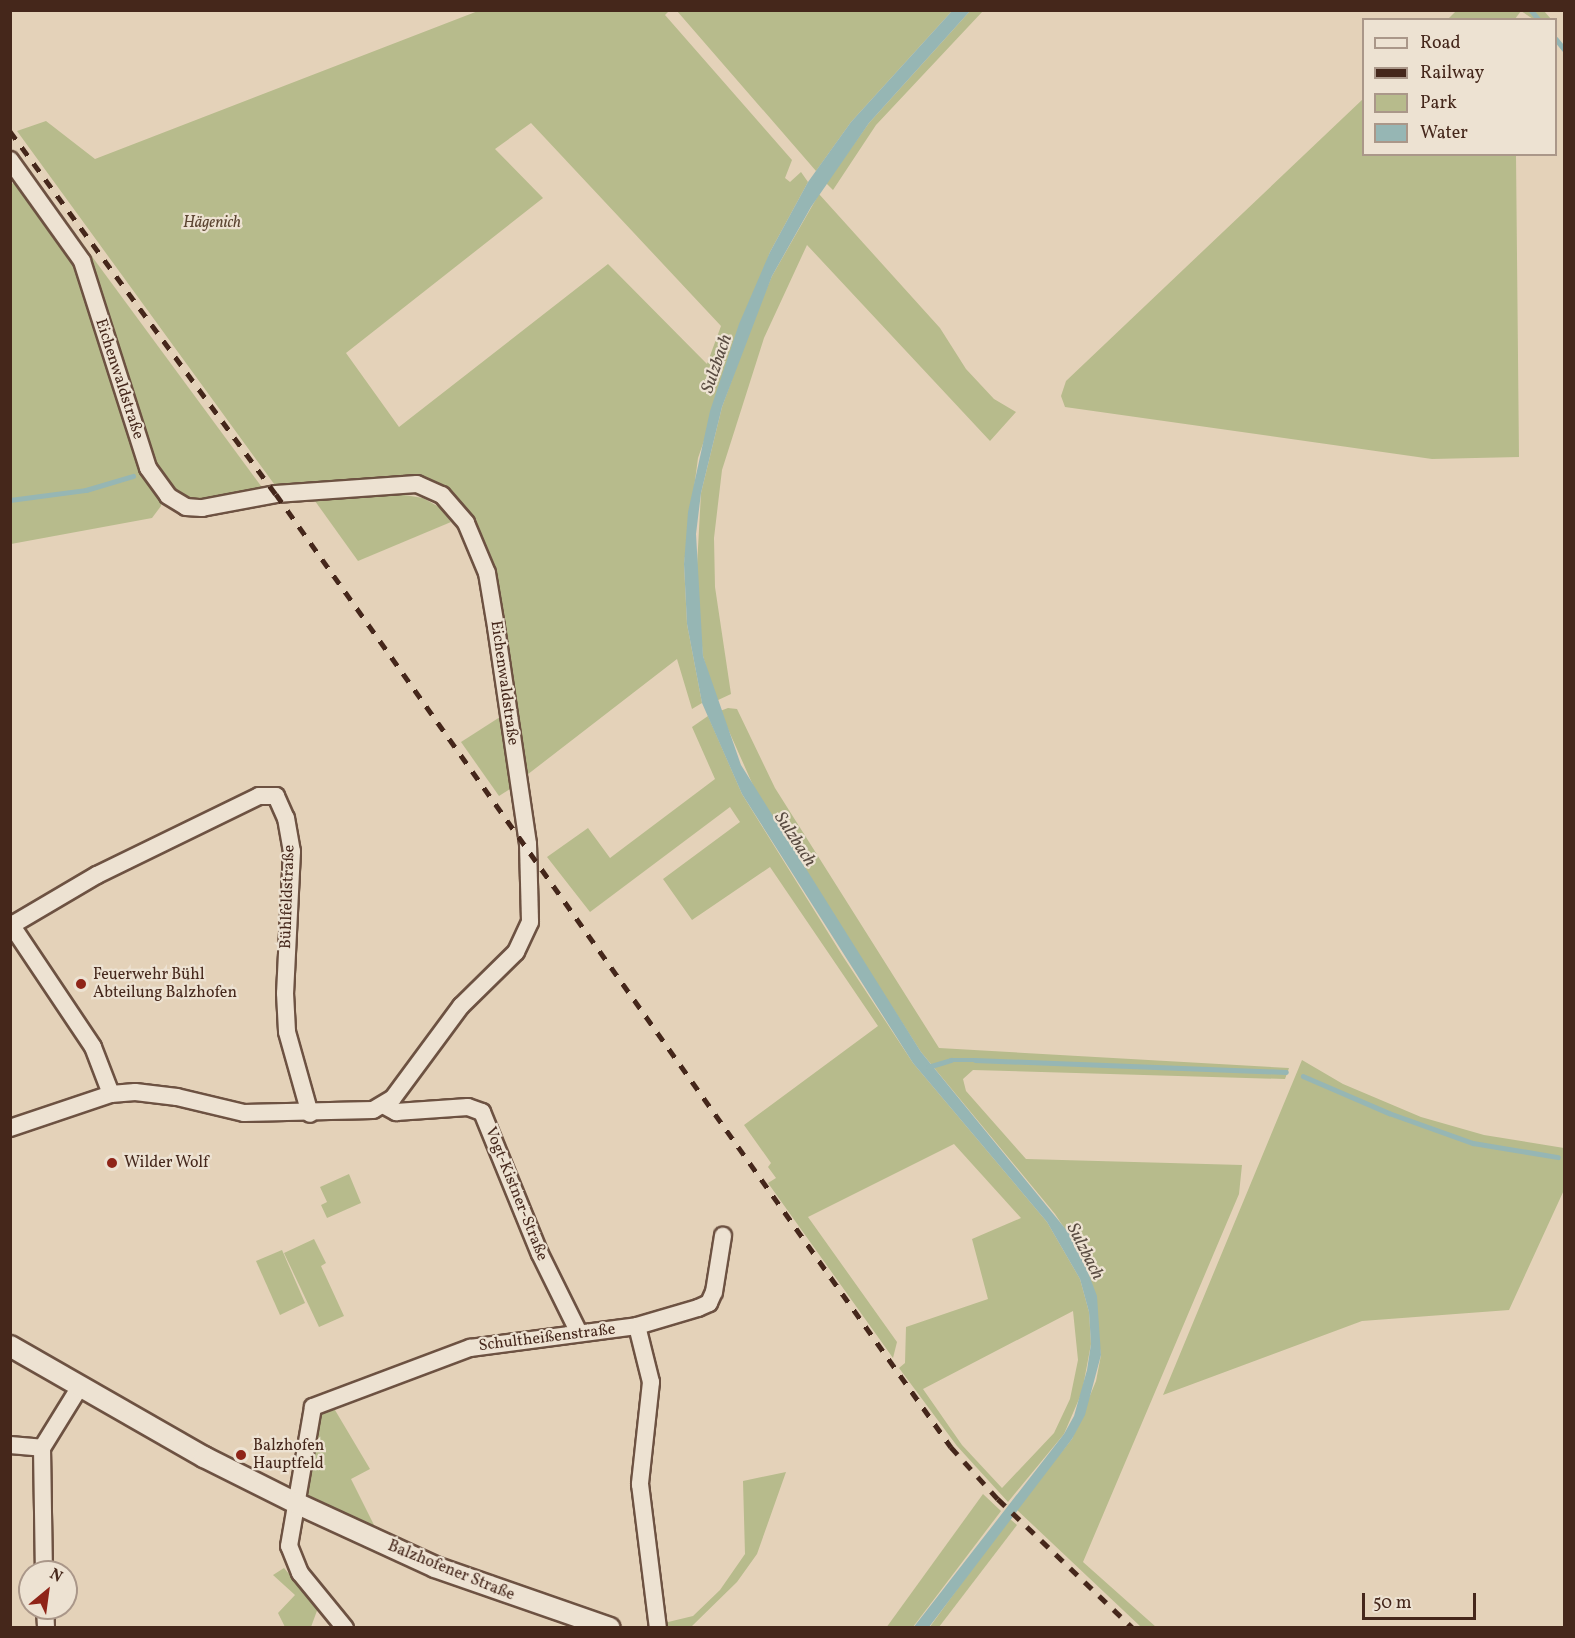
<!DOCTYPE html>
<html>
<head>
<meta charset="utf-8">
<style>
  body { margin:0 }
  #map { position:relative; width:1575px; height:1638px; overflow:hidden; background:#e4d2b9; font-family:Vollkorn,serif }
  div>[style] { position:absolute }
  .green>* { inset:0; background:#b7bb8c }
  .water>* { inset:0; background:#96b6b4 }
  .stream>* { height:4.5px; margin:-2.25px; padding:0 2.25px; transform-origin:2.25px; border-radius:2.25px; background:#96b6b4 }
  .roads { filter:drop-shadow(2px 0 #6d5242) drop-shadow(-2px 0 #6d5242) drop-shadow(0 2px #6d5242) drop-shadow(0 -2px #6d5242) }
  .minor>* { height:16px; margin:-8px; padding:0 8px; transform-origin:8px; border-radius:8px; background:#ede2d2 }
  .tertiary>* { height:20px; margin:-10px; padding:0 10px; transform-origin:10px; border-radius:10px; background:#ede2d2 }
  .rail>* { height:4.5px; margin-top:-2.25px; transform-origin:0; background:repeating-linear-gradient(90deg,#45271b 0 10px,transparent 0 20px) }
  .dots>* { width:16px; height:16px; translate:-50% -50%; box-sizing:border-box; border:3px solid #ede2d2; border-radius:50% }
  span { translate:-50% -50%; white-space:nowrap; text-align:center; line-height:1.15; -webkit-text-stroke:4.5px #ede2d2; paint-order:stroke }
  .park-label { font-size:16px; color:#5c4532; font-style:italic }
  .street-label { font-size:16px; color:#45271b }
  .poi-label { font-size:16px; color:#45271b }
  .left { translate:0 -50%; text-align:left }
  .water-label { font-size:18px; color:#594b41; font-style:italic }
  .frame { position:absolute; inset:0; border:12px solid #45271b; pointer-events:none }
  .legend { position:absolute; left:1362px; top:18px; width:195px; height:138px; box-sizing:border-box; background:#ede2d2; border:2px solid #aa9789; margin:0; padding:8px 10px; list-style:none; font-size:18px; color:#45271b }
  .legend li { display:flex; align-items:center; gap:12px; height:30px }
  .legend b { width:30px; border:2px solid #aa9789 }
  .north { position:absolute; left:18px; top:1560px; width:60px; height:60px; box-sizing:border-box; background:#ede2d2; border:2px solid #aa9789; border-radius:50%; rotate:29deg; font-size:16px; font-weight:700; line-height:24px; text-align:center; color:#45271b }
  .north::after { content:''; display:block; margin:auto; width:21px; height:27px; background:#8f2418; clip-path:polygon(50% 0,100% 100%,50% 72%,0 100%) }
  .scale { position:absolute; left:1362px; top:1593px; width:114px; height:27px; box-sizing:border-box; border:3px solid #45271b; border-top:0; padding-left:8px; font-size:18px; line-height:21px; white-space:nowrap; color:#45271b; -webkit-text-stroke:4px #ede2d2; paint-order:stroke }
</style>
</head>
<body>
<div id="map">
  <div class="green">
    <div style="clip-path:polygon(1457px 10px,1544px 11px,1551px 19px,1533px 19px,1521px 11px,1515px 19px,1448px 19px)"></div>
    <div style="clip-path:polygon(evenodd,478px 11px,669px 11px,665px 15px,792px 160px,785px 178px,790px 182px,801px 172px,808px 182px,770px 252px,698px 458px,684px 564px,687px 624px,702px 703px,692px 709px,677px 659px,523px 778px,488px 553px,467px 512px,406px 478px,360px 478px,277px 488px,17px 131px,46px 121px,95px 159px,478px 11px,531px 123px,721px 326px,707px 364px,608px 264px,399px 427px,346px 353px,543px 198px,495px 149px,531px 123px)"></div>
    <div style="clip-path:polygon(677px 11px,952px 11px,851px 122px,816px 171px)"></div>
    <div style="clip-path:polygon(970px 11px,983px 11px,876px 125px,833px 190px,826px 183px,869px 123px)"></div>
    <div style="clip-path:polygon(1363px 99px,1364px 154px,1516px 155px,1519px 457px,1432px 459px,1065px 407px,1061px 396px,1066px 381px)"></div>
    <div style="clip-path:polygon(14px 182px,77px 261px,161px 497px,161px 506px,152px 518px,11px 544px,10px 186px)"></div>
    <div style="clip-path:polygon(819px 194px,940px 328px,966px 369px,994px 399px,1016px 412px,990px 441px,807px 245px,764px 338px,722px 470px,714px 538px,715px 587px,731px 694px,716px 701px,703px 656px,696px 584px,701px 493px,722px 407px,755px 316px,772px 276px)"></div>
    <div style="clip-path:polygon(64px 224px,71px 228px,264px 490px,204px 499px,187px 498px,157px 475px)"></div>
    <div style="clip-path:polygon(398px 494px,423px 498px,439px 507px,451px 522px,358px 561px,315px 501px)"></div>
    <div style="clip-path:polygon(728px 708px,737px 709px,775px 788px,939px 1048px,1289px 1068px,1285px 1079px,973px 1070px,963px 1079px,966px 1091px,1026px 1159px,1242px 1165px,1239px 1194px,1083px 1562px,1156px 1627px,1141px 1627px,1016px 1509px,1072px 1439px,1096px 1381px,1101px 1355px,1087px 1262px,1055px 1214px,921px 1052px,760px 801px,720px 711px)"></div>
    <div style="clip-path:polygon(evenodd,708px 716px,742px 794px,842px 955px,913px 1063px,1047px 1222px,1080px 1279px,1089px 1312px,1091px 1344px,1082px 1392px,1064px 1434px,1008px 1502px,957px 1446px,899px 1368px,905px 1363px,906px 1327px,988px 1299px,972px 1239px,1021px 1218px,954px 1144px,808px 1217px,897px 1342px,893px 1358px,768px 1183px,776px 1178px,768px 1167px,771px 1163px,744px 1125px,878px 1026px,770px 867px,692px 920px,663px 879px,740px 822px,730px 807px,590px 912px,547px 857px,588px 828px,610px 858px,715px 779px,692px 727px,708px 716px,1073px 1311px,1078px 1360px,1070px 1399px,1054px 1433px,1002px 1488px,962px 1445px,923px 1389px,1073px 1311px)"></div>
    <div style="clip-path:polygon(500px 717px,510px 789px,499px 796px,461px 742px)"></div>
    <div style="clip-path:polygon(1302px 1060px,1343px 1084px,1421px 1117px,1484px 1135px,1564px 1148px,1564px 1190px,1509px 1310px,1362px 1321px,1163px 1395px)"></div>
    <div style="clip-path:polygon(349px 1174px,361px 1203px,327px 1218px,321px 1205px,327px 1202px,320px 1187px)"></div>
    <div style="clip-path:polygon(314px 1239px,326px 1263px,321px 1266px,344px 1316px,319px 1327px,284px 1253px)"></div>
    <div style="clip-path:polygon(282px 1250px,305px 1303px,280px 1315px,256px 1261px)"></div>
    <div style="clip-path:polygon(332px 1405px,370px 1469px,351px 1479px,379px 1535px,306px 1501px,322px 1408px)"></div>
    <div style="clip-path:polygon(786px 1472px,757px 1554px,737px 1582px,691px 1627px,665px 1627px,664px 1623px,693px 1616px,720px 1590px,745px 1554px,743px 1481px)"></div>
    <div style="clip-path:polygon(983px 1494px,1001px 1511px,913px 1627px,886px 1628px)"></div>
    <div style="clip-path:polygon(1009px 1518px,1017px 1525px,939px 1627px,929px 1628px)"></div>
    <div style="clip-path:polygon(284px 1568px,318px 1608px,311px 1627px,285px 1627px,278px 1613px,295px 1595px,273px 1575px)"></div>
  </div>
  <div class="water">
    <div style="clip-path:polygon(952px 11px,970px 11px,869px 123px,811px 207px,772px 276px,722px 407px,701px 493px,696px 534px,703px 656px,741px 765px,921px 1052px,1077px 1243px,1097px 1296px,1101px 1355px,1085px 1415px,1072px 1439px,929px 1627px,913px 1628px,1064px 1434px,1074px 1416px,1087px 1370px,1091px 1344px,1089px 1312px,1080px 1279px,1047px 1222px,913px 1063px,742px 794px,702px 703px,687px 624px,684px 564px,688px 512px,710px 411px,739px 324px,770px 252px,808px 182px,851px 122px)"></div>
  </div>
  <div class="stream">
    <div style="left:1531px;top:10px;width:13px;rotate:51deg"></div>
    <div style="left:1556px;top:39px;width:13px;rotate:51deg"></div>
    <div style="left:10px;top:500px;width:77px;rotate:-7.5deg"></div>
    <div style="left:86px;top:490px;width:49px;rotate:-16.6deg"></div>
    <div style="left:928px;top:1067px;width:24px;rotate:-17deg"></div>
    <div style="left:951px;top:1060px;width:24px"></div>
    <div style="left:975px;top:1060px;width:311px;rotate:2.2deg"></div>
    <div style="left:1303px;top:1076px;width:94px;rotate:23.3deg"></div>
    <div style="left:1389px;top:1113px;width:89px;rotate:19.7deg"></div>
    <div style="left:1473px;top:1143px;width:86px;rotate:9.4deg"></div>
  </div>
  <div class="roads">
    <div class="minor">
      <div style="left:10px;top:160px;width:124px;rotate:54.5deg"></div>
      <div style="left:82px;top:261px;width:217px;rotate:72.3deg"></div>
      <div style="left:148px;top:468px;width:34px;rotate:54deg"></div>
      <div style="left:168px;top:496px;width:21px;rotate:31deg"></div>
      <div style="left:186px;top:507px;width:16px;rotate:4deg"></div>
      <div style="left:202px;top:508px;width:75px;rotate:-10.7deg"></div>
      <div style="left:276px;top:494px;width:141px;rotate:-4.1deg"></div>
      <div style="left:417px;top:484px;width:27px;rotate:24deg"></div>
      <div style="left:442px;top:495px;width:37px;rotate:49deg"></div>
      <div style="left:466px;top:523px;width:54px;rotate:67.2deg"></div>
      <div style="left:487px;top:573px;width:55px;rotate:80.5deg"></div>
      <div style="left:496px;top:627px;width:219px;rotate:81.6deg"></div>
      <div style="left:528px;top:844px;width:78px;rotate:88.5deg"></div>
      <div style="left:530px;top:922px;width:33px;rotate:115deg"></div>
      <div style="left:516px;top:952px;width:77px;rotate:135.5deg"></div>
      <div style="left:461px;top:1006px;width:114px;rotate:126.5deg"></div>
      <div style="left:393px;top:1098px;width:23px;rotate:149deg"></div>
      <div style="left:373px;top:1110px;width:129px;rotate:178.7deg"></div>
      <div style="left:244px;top:1113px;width:69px;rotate:-166.6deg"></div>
      <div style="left:177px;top:1097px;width:42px;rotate:-173.2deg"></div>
      <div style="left:135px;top:1092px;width:24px;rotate:175deg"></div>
      <div style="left:111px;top:1094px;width:107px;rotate:161.4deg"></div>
      <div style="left:10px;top:923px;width:149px;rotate:56.2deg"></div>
      <div style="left:93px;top:1047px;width:50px;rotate:69deg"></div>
      <div style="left:12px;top:925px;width:99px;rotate:-30.5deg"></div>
      <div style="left:97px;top:875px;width:180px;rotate:-26deg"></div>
      <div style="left:259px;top:796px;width:17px"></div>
      <div style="left:276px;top:796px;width:24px;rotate:66deg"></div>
      <div style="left:286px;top:818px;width:34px;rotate:80deg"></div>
      <div style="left:292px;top:851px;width:142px;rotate:92.8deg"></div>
      <div style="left:285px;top:993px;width:39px;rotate:87deg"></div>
      <div style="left:287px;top:1032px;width:85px;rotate:74.3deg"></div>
      <div style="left:385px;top:1106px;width:13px;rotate:29deg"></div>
      <div style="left:396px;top:1112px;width:72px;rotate:-4deg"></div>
      <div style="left:468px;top:1107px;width:15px;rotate:20deg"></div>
      <div style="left:482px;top:1112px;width:153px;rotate:67.8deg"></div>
      <div style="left:540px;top:1254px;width:88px;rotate:63.7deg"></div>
      <div style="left:637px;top:1326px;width:58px;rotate:76deg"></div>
      <div style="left:651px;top:1382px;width:103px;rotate:96.2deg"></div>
      <div style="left:640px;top:1484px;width:145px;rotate:82.9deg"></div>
      <div style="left:10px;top:1445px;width:32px;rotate:5deg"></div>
      <div style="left:42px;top:1448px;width:70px;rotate:-58.3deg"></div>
      <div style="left:42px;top:1448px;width:124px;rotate:89.1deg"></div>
      <div style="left:45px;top:1608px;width:20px;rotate:87deg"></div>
      <div style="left:345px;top:1628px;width:71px;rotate:-129.3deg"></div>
      <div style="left:300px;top:1573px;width:29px;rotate:-112deg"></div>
      <div style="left:289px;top:1546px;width:141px;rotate:-80.2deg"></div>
      <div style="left:313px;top:1407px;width:168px;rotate:-20.6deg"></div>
      <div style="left:470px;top:1348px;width:168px;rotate:-7.5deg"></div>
      <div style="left:637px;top:1326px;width:64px;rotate:-16.4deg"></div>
      <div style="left:698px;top:1308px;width:12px;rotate:-24deg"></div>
      <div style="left:709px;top:1303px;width:12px;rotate:-66deg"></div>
      <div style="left:714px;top:1292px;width:57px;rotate:-80.9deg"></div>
    </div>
    <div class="tertiary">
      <div style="left:10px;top:1346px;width:224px;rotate:29.8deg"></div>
      <div style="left:204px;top:1457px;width:103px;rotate:26.6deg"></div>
      <div style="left:296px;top:1503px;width:153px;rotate:24.7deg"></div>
      <div style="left:435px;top:1567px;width:185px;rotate:19.2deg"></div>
    </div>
  </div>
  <div class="rail">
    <div style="left:10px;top:131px;width:450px;rotate:53.8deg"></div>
    <div style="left:276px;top:494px;width:1168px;rotate:54.69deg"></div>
    <div style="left:951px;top:1447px;width:70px;rotate:47.9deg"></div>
    <div style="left:998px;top:1499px;width:187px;rotate:43.7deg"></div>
  </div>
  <div class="dots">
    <div style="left:81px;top:984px;background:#8f2418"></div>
    <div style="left:112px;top:1163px;background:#8f2418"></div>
    <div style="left:241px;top:1455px;background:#8f2418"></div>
  </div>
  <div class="park-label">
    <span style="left:212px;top:223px">Hägenich</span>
  </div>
  <div class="street-label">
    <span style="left:119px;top:379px;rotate:72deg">Eichenwaldstraße</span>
    <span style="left:504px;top:683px;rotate:82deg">Eichenwaldstraße</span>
    <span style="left:288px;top:897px;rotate:-88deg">Bühlfeldstraße</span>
    <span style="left:516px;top:1194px;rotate:68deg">Vogt-Kistner-Straße</span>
    <span style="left:547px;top:1338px;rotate:-7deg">Schultheißenstraße</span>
    <span style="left:451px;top:1571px;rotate:22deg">Balzhofener Straße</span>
  </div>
  <div class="poi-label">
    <span class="left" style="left:93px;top:984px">Feuerwehr Bühl<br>Abteilung Balzhofen</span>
    <span class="left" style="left:124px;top:1163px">Wilder Wolf</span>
    <span class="left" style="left:253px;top:1455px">Balzhofen<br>Hauptfeld</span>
  </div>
  <div class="water-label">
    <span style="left:718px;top:364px;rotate:-71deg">Sulzbach</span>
    <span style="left:794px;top:840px;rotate:57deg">Sulzbach</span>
    <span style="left:1084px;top:1252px;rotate:63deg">Sulzbach</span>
  </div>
  <div class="frame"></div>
  <ul class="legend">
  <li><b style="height:8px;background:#ede2d2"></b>Road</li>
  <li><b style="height:8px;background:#45271b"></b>Railway</li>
  <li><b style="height:16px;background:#b7bb8c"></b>Park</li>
  <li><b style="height:16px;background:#96b6b4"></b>Water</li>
  </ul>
  <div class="north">N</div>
  <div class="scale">50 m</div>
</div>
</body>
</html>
